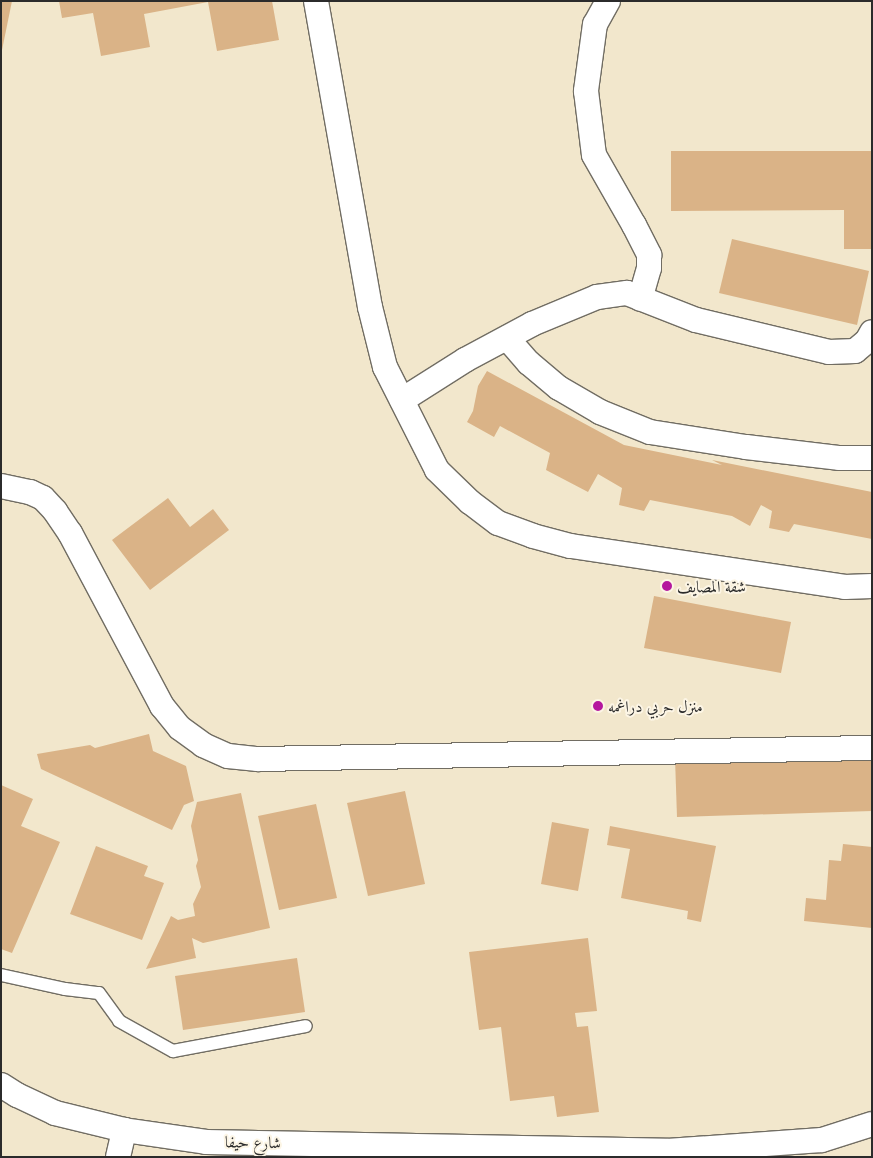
<!DOCTYPE html>
<html>
<head>
<meta charset="utf-8">
<style>
  body { margin:0 }
  #map { position:relative; width:873px; height:1158px; overflow:hidden; background:#f2e7cc; font-family:"Libre Caslon Text",Amiri,serif }
  div>[style] { position:absolute }
  .building>* { inset:0; background:#dab387 }
  .roads { filter:drop-shadow(1px 0 #716d63) drop-shadow(-1px 0 #716d63) drop-shadow(0 1px #716d63) drop-shadow(0 -1px #716d63) }
  .service>* { height:12px; margin:-6px; padding:0 6px; transform-origin:6px; border-radius:6px; background:#fff }
  .minor>* { height:24px; margin:-12px; padding:0 12px; transform-origin:12px; border-radius:12px; background:#fff }
  .dots>* { width:14px; height:14px; translate:-50% -50%; box-sizing:border-box; border:2px solid #fcf5e5; border-radius:50% }
  span { translate:-50% -50%; white-space:nowrap; text-align:center; line-height:1.15; -webkit-text-stroke:4px #fcf5e5; paint-order:stroke }
  .poi-label { font-size:16px; color:#2b2b2b }
  .left { translate:0 -50%; text-align:left }
  .street-label { font-size:16px; color:#2b2b2b }
  .frame { position:absolute; inset:0; border:2px solid #2b2b2b; pointer-events:none }
</style>
</head>
<body>
<div id="map">
  <div class="building">
    <div style="clip-path:polygon(1px 1px,12px 1px,2px 50px,1px 50px)"></div>
    <div style="clip-path:polygon(59px 1px,272px 1px,279px 40px,217px 51px,208px 2px,144px 14px,150px 47px,101px 56px,93px 13px,62px 18px)"></div>
    <div style="clip-path:polygon(671px 151px,872px 151px,872px 249px,844px 249px,844px 210px,671px 211px)"></div>
    <div style="clip-path:polygon(732px 239px,869px 271px,857px 325px,719px 293px)"></div>
    <div style="clip-path:polygon(487px 371px,624px 445px,722px 465px,712px 460px,872px 492px,872px 539px,794px 524px,789px 532px,769px 528px,772px 511px,761px 505px,750px 526px,732px 516px,650px 500px,644px 511px,619px 505px,622px 488px,598px 474px,588px 492px,546px 470px,550px 453px,500px 426px,494px 437px,467px 422px,473px 411px,478px 386px)"></div>
    <div style="clip-path:polygon(168px 498px,190px 527px,213px 509px,229px 530px,150px 590px,112px 540px)"></div>
    <div style="clip-path:polygon(654px 596px,791px 622px,781px 673px,644px 648px)"></div>
    <div style="clip-path:polygon(149px 734px,153px 751px,186px 766px,194px 801px,184px 805px,172px 830px,41px 769px,37px 754px,90px 745px,95px 748px)"></div>
    <div style="clip-path:polygon(872px 751px,872px 811px,677px 817px,675px 758px)"></div>
    <div style="clip-path:polygon(1px 785px,33px 799px,21px 826px,60px 842px,12px 953px,1px 949px)"></div>
    <div style="clip-path:polygon(405px 791px,425px 884px,368px 896px,347px 803px)"></div>
    <div style="clip-path:polygon(241px 793px,270px 928px,203px 943px,192px 938px,196px 958px,146px 969px,171px 916px,178px 920px,195px 916px,193px 904px,201px 887px,196px 866px,198px 860px,191px 826px,197px 802px)"></div>
    <div style="clip-path:polygon(316px 804px,337px 898px,279px 910px,258px 816px)"></div>
    <div style="clip-path:polygon(552px 822px,589px 829px,578px 891px,541px 884px)"></div>
    <div style="clip-path:polygon(610px 826px,716px 846px,701px 922px,687px 919px,688px 911px,621px 898px,630px 849px,607px 845px)"></div>
    <div style="clip-path:polygon(843px 844px,872px 847px,872px 928px,804px 921px,806px 898px,826px 900px,829px 860px,841px 861px)"></div>
    <div style="clip-path:polygon(96px 846px,148px 866px,144px 876px,164px 883px,142px 940px,70px 914px)"></div>
    <div style="clip-path:polygon(588px 938px,597px 1011px,575px 1013px,577px 1027px,588px 1026px,599px 1112px,557px 1117px,554px 1096px,510px 1101px,501px 1027px,479px 1030px,469px 952px)"></div>
    <div style="clip-path:polygon(297px 958px,305px 1012px,183px 1030px,175px 976px)"></div>
  </div>
  <div class="roads">
    <div class="service">
      <div style="left:1px;top:975px;width:66px;rotate:12.3deg"></div>
      <div style="left:65px;top:989px;width:34px;rotate:7deg"></div>
      <div style="left:99px;top:993px;width:34px;rotate:54deg"></div>
      <div style="left:119px;top:1021px;width:62px;rotate:29.1deg"></div>
      <div style="left:173px;top:1051px;width:135px;rotate:-10.6deg"></div>
    </div>
    <div class="minor">
      <div style="left:316px;top:1px;width:311px;rotate:80deg"></div>
      <div style="left:370px;top:307px;width:62px;rotate:76deg"></div>
      <div style="left:385px;top:367px;width:115px;rotate:63.2deg"></div>
      <div style="left:437px;top:470px;width:46px;rotate:44.1deg"></div>
      <div style="left:470px;top:502px;width:35px;rotate:37deg"></div>
      <div style="left:498px;top:523px;width:37px;rotate:20deg"></div>
      <div style="left:533px;top:536px;width:39px;rotate:15deg"></div>
      <div style="left:571px;top:546px;width:277px;rotate:8.5deg"></div>
      <div style="left:845px;top:587px;width:27px;rotate:-2deg"></div>
      <div style="left:608px;top:1px;width:26px;rotate:119deg"></div>
      <div style="left:595px;top:24px;width:68px;rotate:97.7deg"></div>
      <div style="left:586px;top:91px;width:64px;rotate:82.9deg"></div>
      <div style="left:594px;top:155px;width:81px;rotate:60.3deg"></div>
      <div style="left:634px;top:225px;width:34px;rotate:63deg"></div>
      <div style="left:649px;top:255px;width:13px;rotate:90deg"></div>
      <div style="left:649px;top:268px;width:32px;rotate:106deg"></div>
      <div style="left:507px;top:338px;width:33px;rotate:49deg"></div>
      <div style="left:529px;top:363px;width:39px;rotate:40deg"></div>
      <div style="left:559px;top:388px;width:48px;rotate:30.3deg"></div>
      <div style="left:600px;top:412px;width:54px;rotate:21.8deg"></div>
      <div style="left:650px;top:432px;width:97px;rotate:8.9deg"></div>
      <div style="left:746px;top:447px;width:95px;rotate:6.7deg"></div>
      <div style="left:840px;top:458px;width:32px"></div>
      <div style="left:402px;top:400px;width:75px;rotate:-32.4deg"></div>
      <div style="left:465px;top:360px;width:76px;rotate:-28.2deg"></div>
      <div style="left:532px;top:324px;width:70px;rotate:-22.6deg"></div>
      <div style="left:597px;top:297px;width:30px;rotate:-8deg"></div>
      <div style="left:627px;top:293px;width:74px;rotate:21.4deg"></div>
      <div style="left:696px;top:320px;width:137px;rotate:13.5deg"></div>
      <div style="left:829px;top:352px;width:26px;rotate:-2deg"></div>
      <div style="left:855px;top:351px;width:16px;rotate:-40deg"></div>
      <div style="left:867px;top:341px;width:10px;rotate:-61deg"></div>
      <div style="left:1px;top:486px;width:30px;rotate:12deg"></div>
      <div style="left:30px;top:492px;width:14px;rotate:25deg"></div>
      <div style="left:43px;top:498px;width:18px;rotate:47deg"></div>
      <div style="left:55px;top:511px;width:27px;rotate:56deg"></div>
      <div style="left:70px;top:533px;width:196px;rotate:62deg"></div>
      <div style="left:162px;top:706px;width:28px;rotate:51deg"></div>
      <div style="left:180px;top:728px;width:29px;rotate:36deg"></div>
      <div style="left:203px;top:745px;width:27px;rotate:24deg"></div>
      <div style="left:228px;top:756px;width:30px;rotate:6deg"></div>
      <div style="left:258px;top:759px;width:614px;rotate:-1.03deg"></div>
      <div style="left:1px;top:1085px;width:19px;rotate:32deg"></div>
      <div style="left:17px;top:1095px;width:42px;rotate:25.3deg"></div>
      <div style="left:55px;top:1113px;width:71px;rotate:13.8deg"></div>
      <div style="left:124px;top:1130px;width:83px;rotate:8.3deg"></div>
      <div style="left:206px;top:1142px;width:461px;rotate:1.1deg"></div>
      <div style="left:667px;top:1151px;width:155px;rotate:-4.1deg"></div>
      <div style="left:822px;top:1140px;width:52px;rotate:-17.7deg"></div>
      <div style="left:118px;top:1157px;width:28px;rotate:-77deg"></div>
    </div>
  </div>
  <div class="dots">
    <div style="left:667px;top:586px;background:#b5179e"></div>
    <div style="left:598px;top:706px;background:#b5179e"></div>
  </div>
  <div class="poi-label">
    <span class="left" style="left:677px;top:586px">شقة المصايف</span>
    <span class="left" style="left:608px;top:706px">منزل حربي دراغمه</span>
  </div>
  <div class="street-label">
    <span style="left:253px;top:1142px;rotate:1deg">شارع حيفا</span>
  </div>
  <div class="frame"></div>
</div>
</body>
</html>
